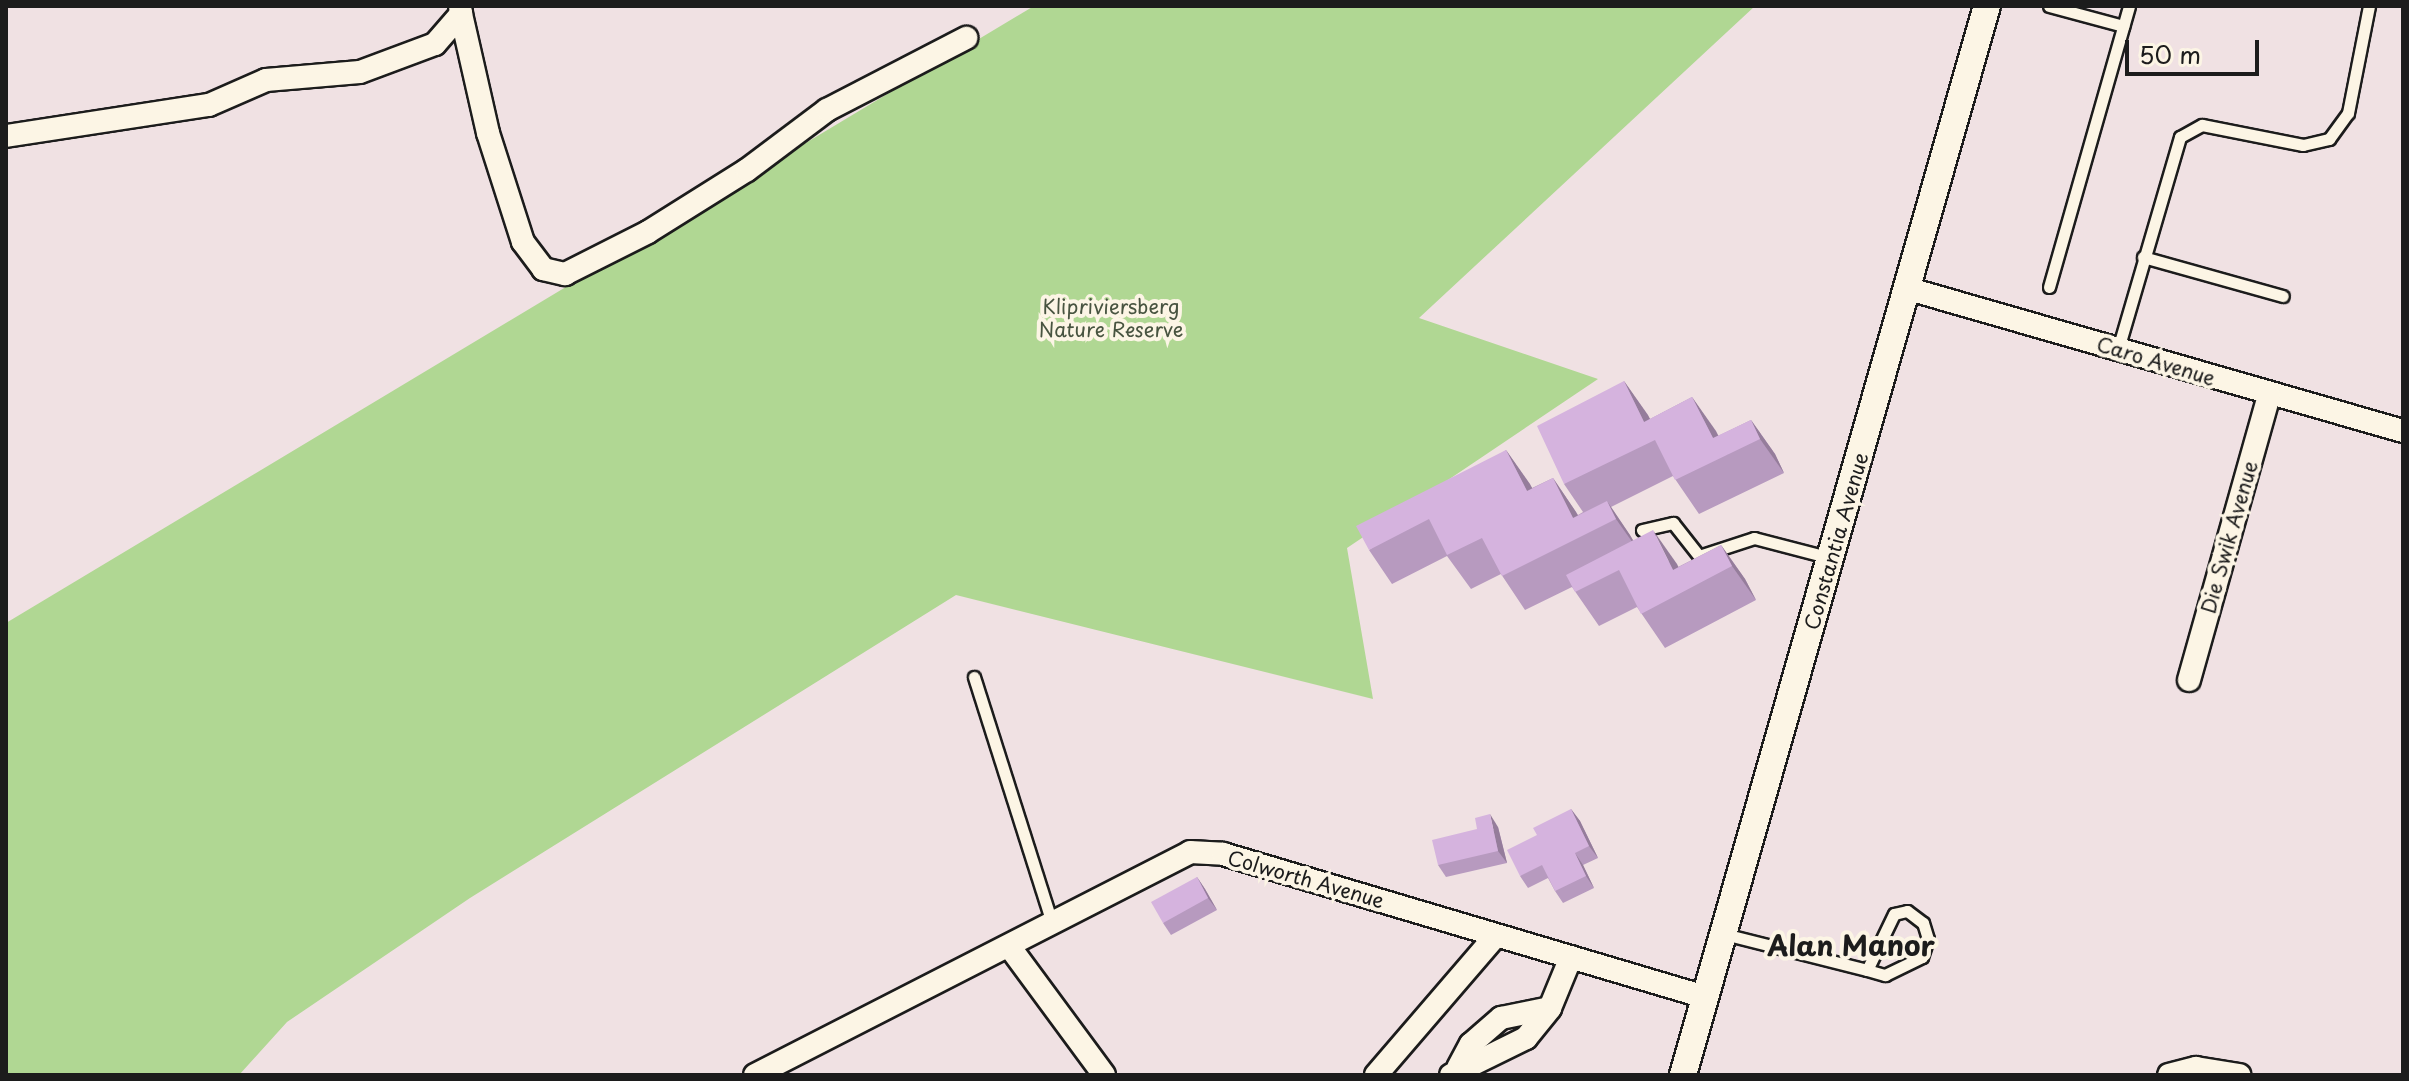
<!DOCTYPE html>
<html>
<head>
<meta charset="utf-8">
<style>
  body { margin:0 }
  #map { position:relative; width:2409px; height:1081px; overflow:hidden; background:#f0e1e3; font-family:"Playpen Sans",sans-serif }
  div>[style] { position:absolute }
  .green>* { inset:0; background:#b0d793 }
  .roads { filter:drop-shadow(2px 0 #1c1c1c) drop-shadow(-2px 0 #1c1c1c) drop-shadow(0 2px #1c1c1c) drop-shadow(0 -2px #1c1c1c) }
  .service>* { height:11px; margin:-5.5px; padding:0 5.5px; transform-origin:5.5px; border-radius:5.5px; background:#fcf5e5 }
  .minor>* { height:22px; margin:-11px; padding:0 11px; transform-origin:11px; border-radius:11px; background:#fcf5e5 }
  .tertiary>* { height:26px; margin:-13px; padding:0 13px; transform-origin:13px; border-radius:13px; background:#fcf5e5 }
  .wall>* { inset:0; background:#b79abf }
  .shaded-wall>* { inset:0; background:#957d9b }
  .building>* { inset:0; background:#d5b3de }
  span { translate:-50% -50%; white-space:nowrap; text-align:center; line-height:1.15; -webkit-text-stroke:8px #fcf5e5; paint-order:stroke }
  .park-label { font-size:20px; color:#485440 }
  .street-label { font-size:20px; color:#1c1c1c }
  .district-label { font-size:28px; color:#1c1c1c; font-weight:700 }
  .frame { position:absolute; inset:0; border:8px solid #1c1c1c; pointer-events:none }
  .scale { position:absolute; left:2125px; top:40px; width:134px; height:36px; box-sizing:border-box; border:4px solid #1c1c1c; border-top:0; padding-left:10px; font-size:24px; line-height:28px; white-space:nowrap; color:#1c1c1c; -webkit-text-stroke:6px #fcf5e5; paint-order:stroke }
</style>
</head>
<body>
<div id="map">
  <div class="green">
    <div style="clip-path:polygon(1034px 6px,1755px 6px,1419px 318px,1598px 379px,1347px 548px,1373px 699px,956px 595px,470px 898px,287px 1022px,239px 1075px,6px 1075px,6px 623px)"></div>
  </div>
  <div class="roads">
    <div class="service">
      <div style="left:2049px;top:6px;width:77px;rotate:15.1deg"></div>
      <div style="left:2143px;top:257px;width:145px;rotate:15.6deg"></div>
      <div style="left:2049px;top:287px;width:292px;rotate:-74.1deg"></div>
      <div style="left:2118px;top:349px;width:221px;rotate:-73.7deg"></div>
      <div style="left:2180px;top:137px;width:25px;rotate:-29deg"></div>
      <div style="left:2202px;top:125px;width:103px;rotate:11.2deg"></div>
      <div style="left:2303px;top:145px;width:27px;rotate:-13deg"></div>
      <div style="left:2329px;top:139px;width:32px;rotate:-54deg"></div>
      <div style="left:2348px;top:113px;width:109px;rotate:-78.9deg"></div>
      <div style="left:1642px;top:530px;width:32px;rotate:-13deg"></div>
      <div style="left:1673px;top:523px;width:42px;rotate:51.8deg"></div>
      <div style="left:1699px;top:556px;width:58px;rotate:-18.1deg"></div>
      <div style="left:1754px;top:538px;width:80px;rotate:14.6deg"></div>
      <div style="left:974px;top:677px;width:258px;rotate:72.4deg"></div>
      <div style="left:1724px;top:934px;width:147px;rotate:14.1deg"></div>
      <div style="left:1867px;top:970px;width:19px;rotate:16deg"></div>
      <div style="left:1885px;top:975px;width:41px;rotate:-25.9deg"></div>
      <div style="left:1922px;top:957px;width:19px;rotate:-72deg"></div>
      <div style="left:1928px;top:939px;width:17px;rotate:-107deg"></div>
      <div style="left:1923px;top:923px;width:20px;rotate:-143deg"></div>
      <div style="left:1907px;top:911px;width:13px;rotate:167deg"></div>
      <div style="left:1894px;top:914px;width:62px;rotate:115.7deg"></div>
    </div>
    <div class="minor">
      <div style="left:461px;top:14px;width:122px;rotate:77.2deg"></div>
      <div style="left:488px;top:133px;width:114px;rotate:72.2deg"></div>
      <div style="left:523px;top:242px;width:34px;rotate:53deg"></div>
      <div style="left:543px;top:269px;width:23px;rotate:13deg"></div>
      <div style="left:565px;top:274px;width:93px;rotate:-26.8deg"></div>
      <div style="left:648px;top:232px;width:117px;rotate:-32.1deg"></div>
      <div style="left:747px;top:170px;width:100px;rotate:-36.9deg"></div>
      <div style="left:827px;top:110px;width:157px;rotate:-27.4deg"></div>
      <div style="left:6px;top:136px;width:205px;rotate:-8.7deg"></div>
      <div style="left:209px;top:105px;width:62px;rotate:-23.7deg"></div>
      <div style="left:266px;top:80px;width:94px;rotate:-4.9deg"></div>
      <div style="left:360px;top:72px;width:80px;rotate:-20.5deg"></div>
      <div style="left:435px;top:44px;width:40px;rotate:-49deg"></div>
      <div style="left:461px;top:14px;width:8px;rotate:-97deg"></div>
      <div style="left:1909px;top:289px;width:514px;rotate:16.04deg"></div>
      <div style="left:2189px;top:680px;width:296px;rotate:-74.3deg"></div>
      <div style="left:1009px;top:946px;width:160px;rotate:53.6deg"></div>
      <div style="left:1458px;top:1068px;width:27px;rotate:-62deg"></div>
      <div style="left:1471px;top:1044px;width:40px;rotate:-41deg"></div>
      <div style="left:1501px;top:1018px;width:50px;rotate:-11.5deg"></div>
      <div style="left:755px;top:1075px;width:489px;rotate:-27.1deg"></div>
      <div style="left:1190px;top:852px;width:33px;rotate:3deg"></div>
      <div style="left:1223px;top:854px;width:503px;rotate:16.52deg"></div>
      <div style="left:1376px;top:1075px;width:181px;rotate:-49.3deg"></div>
      <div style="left:1451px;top:1075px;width:84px;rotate:-26.3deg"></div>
      <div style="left:1526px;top:1038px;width:38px;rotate:-51deg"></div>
      <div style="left:1550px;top:1008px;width:55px;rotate:-67.6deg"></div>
      <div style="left:2169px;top:1075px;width:28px;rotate:-15deg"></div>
      <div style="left:2196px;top:1068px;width:44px;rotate:9.2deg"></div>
    </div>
    <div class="tertiary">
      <div style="left:1683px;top:1075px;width:1111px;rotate:-74.13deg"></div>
    </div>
  </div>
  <div class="wall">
    <div style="clip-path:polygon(1624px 381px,1650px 419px,1692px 397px,1718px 436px,1751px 420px,1775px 454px,1784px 473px,1699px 514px,1673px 476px,1611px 507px,1633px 540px,1678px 567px,1721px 545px,1745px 579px,1756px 600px,1665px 648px,1637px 607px,1599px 626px,1572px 587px,1525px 610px,1501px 574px,1471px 589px,1447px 556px,1392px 584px,1369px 550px,1506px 450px,1532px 488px,1553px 478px,1578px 515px,1583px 512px,1564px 484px)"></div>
    <div style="clip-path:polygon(1571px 809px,1580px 821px,1598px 858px,1583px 865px,1594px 888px,1563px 903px,1555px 891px,1548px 878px,1528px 888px,1520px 876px)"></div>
    <div style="clip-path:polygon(1498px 827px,1507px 863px,1446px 877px,1438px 865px)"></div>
    <div style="clip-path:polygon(1197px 877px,1205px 889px,1217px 910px,1171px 935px,1163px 923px)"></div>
  </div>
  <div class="shaded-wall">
    <div style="clip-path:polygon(1624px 381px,1648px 415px,1668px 455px,1644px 422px)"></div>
    <div style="clip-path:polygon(1692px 397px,1716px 431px,1728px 455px,1713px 438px)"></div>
    <div style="clip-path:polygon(1751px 420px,1775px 454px,1784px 473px,1760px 439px)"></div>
    <div style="clip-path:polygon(1506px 450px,1530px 484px,1551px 525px,1527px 491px)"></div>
    <div style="clip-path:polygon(1553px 478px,1576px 512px,1587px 533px,1573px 518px)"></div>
    <div style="clip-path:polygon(1607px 501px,1630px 535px,1640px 553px,1616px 519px)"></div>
    <div style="clip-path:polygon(1653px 530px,1677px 564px,1689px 589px,1673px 570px)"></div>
    <div style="clip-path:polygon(1721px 545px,1745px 579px,1756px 600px,1732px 566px)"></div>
    <div style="clip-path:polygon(1571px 809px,1580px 821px,1598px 858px,1589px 846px)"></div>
    <div style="clip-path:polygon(1490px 814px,1498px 827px,1507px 863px,1498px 851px)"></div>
    <div style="clip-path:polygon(1575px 853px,1583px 865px,1594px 888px,1586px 876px)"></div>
    <div style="clip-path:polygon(1197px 877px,1205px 889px,1217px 910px,1208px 898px)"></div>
  </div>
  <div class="building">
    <div style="clip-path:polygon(1624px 381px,1644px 422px,1692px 397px,1713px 438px,1751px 420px,1760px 439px,1675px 480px,1655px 440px,1564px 484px,1537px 426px)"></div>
    <div style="clip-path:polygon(1506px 450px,1527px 491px,1553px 478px,1573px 518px,1607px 501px,1616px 519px,1502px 576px,1482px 538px,1447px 555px,1429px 519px,1369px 550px,1356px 526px)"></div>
    <div style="clip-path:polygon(1653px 530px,1673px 570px,1721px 545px,1732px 566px,1641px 614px,1619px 570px,1575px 592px,1566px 575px)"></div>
    <div style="clip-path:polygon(1571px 809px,1589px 846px,1575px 853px,1586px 876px,1555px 891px,1542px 865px,1520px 876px,1507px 850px,1537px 835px,1533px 828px)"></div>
    <div style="clip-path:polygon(1490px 814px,1498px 851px,1438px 865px,1432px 840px,1477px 829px,1475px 818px)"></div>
    <div style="clip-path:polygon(1197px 877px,1208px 898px,1163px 923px,1151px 902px)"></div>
  </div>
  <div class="park-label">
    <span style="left:1111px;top:318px">Klipriviersberg<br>Nature Reserve</span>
  </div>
  <div class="street-label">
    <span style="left:2156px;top:361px;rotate:17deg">Caro Avenue</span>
    <span style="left:2229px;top:537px;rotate:-74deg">Die Swik Avenue</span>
    <span style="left:1836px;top:541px;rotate:-74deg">Constantia Avenue</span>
    <span style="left:1306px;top:879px;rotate:16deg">Colworth Avenue</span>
  </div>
  <div class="district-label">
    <span style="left:1851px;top:945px">Alan Manor</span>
  </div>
  <div class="frame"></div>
  <div class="scale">50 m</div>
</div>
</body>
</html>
